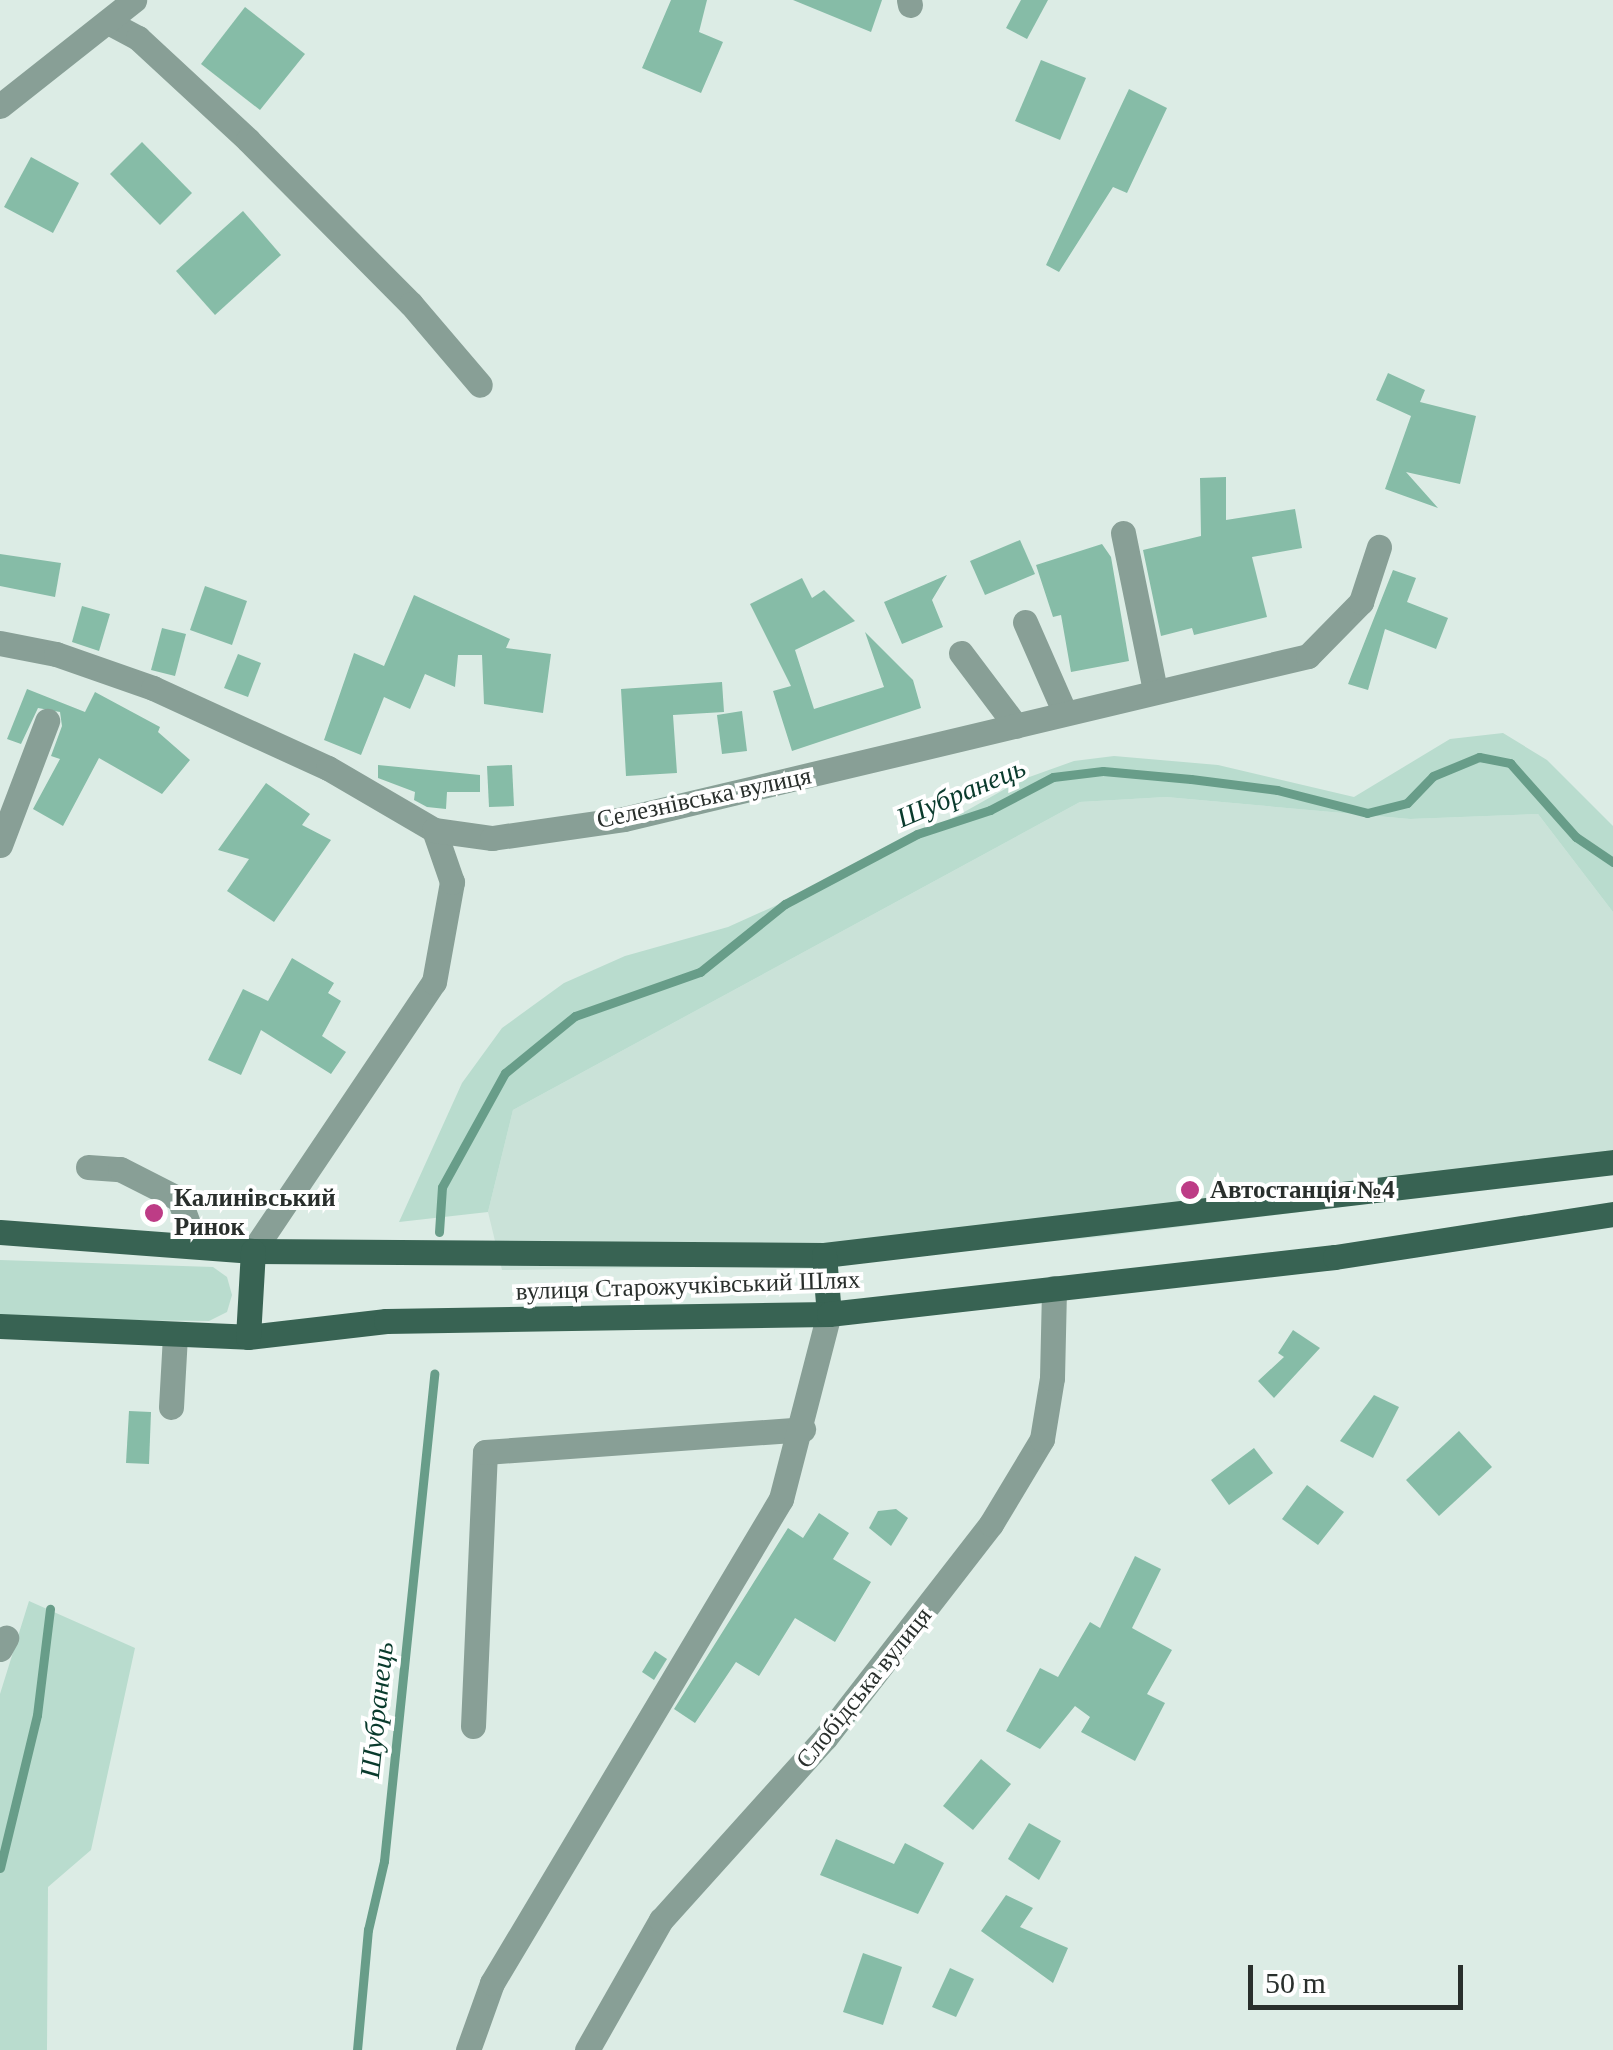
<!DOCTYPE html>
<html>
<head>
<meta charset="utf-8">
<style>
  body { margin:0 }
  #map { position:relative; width:1613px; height:2050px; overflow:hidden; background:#dcece5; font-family:"Times New Roman",serif }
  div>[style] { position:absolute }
  .built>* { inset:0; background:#cae2d8 }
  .green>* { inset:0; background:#b9dcce }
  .stream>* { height:9px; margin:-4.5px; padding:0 4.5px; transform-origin:4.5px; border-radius:4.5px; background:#689d89 }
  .building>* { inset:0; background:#86bca7 }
  .minor>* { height:25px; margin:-12.5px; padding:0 12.5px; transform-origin:12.5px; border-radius:12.5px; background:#889f96 }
  .major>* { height:25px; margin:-12.5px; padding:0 12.5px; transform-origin:12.5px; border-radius:12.5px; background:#386353 }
  .dots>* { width:28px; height:28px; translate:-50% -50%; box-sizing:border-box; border:5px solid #fff; border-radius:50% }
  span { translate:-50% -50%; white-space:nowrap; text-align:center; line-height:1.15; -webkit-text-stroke:8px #fff; paint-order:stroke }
  .street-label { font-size:25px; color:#292f2c }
  .poi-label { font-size:25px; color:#292f2c; font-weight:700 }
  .left { translate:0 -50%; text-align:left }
  .water-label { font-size:28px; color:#093a2c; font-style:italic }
  .scale { position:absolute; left:1248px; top:1965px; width:215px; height:45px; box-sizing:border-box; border:5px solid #292f2c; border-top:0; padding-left:12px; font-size:30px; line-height:35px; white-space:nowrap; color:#292f2c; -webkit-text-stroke:8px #fff; paint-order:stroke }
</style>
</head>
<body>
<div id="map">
  <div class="built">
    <div style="clip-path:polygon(1166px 797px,1410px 819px,1538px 814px,1613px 912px,1613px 1173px,1100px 1237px,772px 1266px,502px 1270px,488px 1212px,513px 1110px,1080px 802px)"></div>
  </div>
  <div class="green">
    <div style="clip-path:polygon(1503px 733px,1547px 760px,1613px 826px,1613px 912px,1538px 814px,1410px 819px,1166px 797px,1080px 802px,513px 1110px,488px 1212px,399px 1222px,462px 1083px,502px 1028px,564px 983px,625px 956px,728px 927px,884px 857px,1021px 780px,1074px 761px,1114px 756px,1218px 765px,1354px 797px,1450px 739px)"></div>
    <div style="clip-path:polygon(0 1260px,213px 1267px,227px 1277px,232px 1295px,227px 1312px,209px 1321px,0 1319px)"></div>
    <div style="clip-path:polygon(29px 1601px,135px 1648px,91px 1850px,48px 1887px,47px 2050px,0 2050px,0 1694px)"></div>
  </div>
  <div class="stream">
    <div style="left:439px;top:1232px;width:45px;rotate:-86.2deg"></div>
    <div style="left:442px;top:1187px;width:130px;rotate:-61.1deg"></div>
    <div style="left:505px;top:1073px;width:90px;rotate:-39.2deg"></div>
    <div style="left:575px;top:1016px;width:133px;rotate:-19.4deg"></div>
    <div style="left:700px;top:972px;width:109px;rotate:-38.7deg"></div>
    <div style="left:785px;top:904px;width:149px;rotate:-27.9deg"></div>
    <div style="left:917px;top:834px;width:77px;rotate:-18.2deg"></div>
    <div style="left:990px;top:810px;width:71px;rotate:-27.6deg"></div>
    <div style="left:1053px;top:777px;width:50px;rotate:-6.8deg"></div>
    <div style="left:1103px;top:771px;width:88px;rotate:5.2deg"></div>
    <div style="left:1191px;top:779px;width:87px;rotate:7.3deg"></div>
    <div style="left:1277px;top:790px;width:93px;rotate:14.3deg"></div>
    <div style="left:1367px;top:813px;width:41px;rotate:-14deg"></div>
    <div style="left:1407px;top:803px;width:37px;rotate:-46deg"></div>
    <div style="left:1433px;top:776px;width:50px;rotate:-22.4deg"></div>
    <div style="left:1479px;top:757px;width:32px;rotate:11deg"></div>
    <div style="left:1510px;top:763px;width:99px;rotate:48.3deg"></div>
    <div style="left:1576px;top:837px;width:45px;rotate:34deg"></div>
    <div style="left:0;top:1868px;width:157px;rotate:-76.4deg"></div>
    <div style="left:37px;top:1715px;width:107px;rotate:-83deg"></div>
    <div style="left:357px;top:2050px;width:121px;rotate:-84.8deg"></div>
    <div style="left:368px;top:1930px;width:71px;rotate:-76.9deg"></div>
    <div style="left:384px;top:1861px;width:490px;rotate:-84.1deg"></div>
  </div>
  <div class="building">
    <div style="clip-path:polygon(671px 0,707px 0,699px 32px,723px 42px,701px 93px,642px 68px)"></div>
    <div style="clip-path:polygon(793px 0,882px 0,871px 32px)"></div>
    <div style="clip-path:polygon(1021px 0,1048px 0,1027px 39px,1006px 28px)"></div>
    <div style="clip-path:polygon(245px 7px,305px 54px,260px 110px,201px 64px)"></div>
    <div style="clip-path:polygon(1041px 60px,1086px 78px,1060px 140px,1015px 121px)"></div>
    <div style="clip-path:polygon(1129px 89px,1167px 108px,1127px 193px,1113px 187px,1059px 272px,1046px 265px)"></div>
    <div style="clip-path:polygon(142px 142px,192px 193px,160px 225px,110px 174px)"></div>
    <div style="clip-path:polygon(31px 157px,79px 183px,53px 233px,4px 207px)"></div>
    <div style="clip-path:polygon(243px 211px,281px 255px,215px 315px,176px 271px)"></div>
    <div style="clip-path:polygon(1388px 373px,1425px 390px,1420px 402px,1476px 416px,1460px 484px,1406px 472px,1438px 508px,1385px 489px,1411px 416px,1376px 400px)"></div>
    <div style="clip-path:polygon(1226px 477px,1226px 520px,1295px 509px,1302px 548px,1252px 557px,1267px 617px,1194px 635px,1192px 628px,1161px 636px,1143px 550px,1201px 536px,1200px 478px)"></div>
    <div style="clip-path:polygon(1020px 540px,1035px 574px,985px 595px,970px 561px)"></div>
    <div style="clip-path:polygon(1102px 544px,1111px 557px,1129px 661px,1071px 672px,1061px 615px,1053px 617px,1036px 565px)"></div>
    <div style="clip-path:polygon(0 554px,61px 563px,55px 597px,0 586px)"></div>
    <div style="clip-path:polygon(1393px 570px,1416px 578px,1407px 602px,1448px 618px,1436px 649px,1385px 629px,1368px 690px,1348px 684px)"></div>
    <div style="clip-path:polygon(947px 575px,932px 600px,943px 627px,902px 644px,884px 602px)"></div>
    <div style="clip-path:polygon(802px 578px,812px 598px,824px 590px,855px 621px,795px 650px,814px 709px,884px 687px,865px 632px,913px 680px,921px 708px,792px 751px,773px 691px,791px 686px,750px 604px)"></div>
    <div style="clip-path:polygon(205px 586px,247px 601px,232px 645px,190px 630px)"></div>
    <div style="clip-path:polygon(414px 595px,510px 639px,506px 648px,551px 654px,543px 713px,484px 704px,482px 655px,458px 655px,455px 687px,425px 674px,410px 709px,384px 697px,361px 755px,324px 740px,354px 653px,384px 666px)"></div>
    <div style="clip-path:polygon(82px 606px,110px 614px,99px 651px,72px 642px)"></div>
    <div style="clip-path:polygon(162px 628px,186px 634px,175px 676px,151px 670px)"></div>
    <div style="clip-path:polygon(238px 654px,261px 663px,248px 697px,224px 688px)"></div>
    <div style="clip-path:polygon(722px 682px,724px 712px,673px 715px,677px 773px,626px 776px,621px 689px)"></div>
    <div style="clip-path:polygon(27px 689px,85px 712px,95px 692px,160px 727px,158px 732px,190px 760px,162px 794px,99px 758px,63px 826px,33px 809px,60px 759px,51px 756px,62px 726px,60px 712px,38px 708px,21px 744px,7px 739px)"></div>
    <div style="clip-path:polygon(742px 711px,747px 751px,722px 754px,717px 715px)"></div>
    <div style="clip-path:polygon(378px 765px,480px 775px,480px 792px,447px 792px,446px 809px,427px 807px,414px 800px,415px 792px,378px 778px)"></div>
    <div style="clip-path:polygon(512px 765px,514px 806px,489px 807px,487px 766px)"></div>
    <div style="clip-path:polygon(266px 783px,310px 814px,302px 825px,331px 840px,274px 922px,227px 891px,249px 859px,218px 850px)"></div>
    <div style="clip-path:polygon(292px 958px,334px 983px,328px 993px,341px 1001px,322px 1036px,346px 1052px,331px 1074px,261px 1030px,241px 1075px,208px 1060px,243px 989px,268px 1001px)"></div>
    <div style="clip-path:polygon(1293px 1330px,1320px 1348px,1274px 1398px,1258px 1381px,1284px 1357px,1278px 1353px)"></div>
    <div style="clip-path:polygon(1374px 1395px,1399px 1407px,1373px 1458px,1340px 1441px)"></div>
    <div style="clip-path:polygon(129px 1411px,151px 1412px,149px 1464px,126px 1463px)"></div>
    <div style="clip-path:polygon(1459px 1431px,1492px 1467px,1439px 1516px,1406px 1480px)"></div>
    <div style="clip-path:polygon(1254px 1448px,1273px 1473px,1229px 1505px,1211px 1480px)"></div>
    <div style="clip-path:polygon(1307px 1485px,1344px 1512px,1318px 1545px,1282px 1519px)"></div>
    <div style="clip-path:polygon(896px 1509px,908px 1518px,891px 1546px,869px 1528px,878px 1511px)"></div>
    <div style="clip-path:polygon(819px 1513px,849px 1533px,833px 1559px,871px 1582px,835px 1642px,795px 1618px,759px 1676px,736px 1662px,695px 1723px,674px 1709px,788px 1528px,803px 1538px)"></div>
    <div style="clip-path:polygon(1135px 1556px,1161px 1569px,1132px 1628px,1172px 1650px,1147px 1694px,1165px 1703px,1135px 1761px,1081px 1732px,1090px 1717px,1075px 1706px,1040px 1749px,1006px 1731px,1040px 1668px,1058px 1677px,1090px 1622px,1100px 1628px)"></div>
    <div style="clip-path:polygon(655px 1651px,667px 1659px,654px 1680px,642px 1672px)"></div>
    <div style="clip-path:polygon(981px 1759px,1011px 1784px,973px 1830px,943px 1806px)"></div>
    <div style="clip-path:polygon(1029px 1823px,1061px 1841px,1039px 1880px,1008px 1859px)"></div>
    <div style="clip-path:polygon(836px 1839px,894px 1864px,905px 1843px,944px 1863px,918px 1914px,820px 1875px)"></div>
    <div style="clip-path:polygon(1006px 1895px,1033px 1908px,1020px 1927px,1068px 1948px,1053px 1983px,981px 1931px)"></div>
    <div style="clip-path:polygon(863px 1953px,902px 1967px,883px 2025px,843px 2012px)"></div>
    <div style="clip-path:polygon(950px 1968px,974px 1979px,956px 2017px,932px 2007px)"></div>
  </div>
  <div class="minor">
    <div style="left:909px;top:0;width:5px;rotate:79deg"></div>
    <div style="left:108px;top:22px;width:34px;rotate:28deg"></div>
    <div style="left:138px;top:38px;width:150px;rotate:42.8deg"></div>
    <div style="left:248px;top:140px;width:231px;rotate:45.2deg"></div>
    <div style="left:411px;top:304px;width:106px;rotate:49.6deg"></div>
    <div style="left:0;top:106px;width:171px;rotate:-38.3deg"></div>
    <div style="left:1123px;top:533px;width:160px;rotate:78.5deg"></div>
    <div style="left:1025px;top:622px;width:99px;rotate:66.3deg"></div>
    <div style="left:0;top:643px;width:57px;rotate:11.1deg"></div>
    <div style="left:56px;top:654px;width:103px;rotate:19.3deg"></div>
    <div style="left:153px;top:688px;width:192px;rotate:24.6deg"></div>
    <div style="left:328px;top:768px;width:123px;rotate:30.3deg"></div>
    <div style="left:961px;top:653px;width:91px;rotate:53deg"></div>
    <div style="left:0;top:845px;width:133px;rotate:-69.2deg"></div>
    <div style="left:88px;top:1167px;width:32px;rotate:4deg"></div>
    <div style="left:120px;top:1169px;width:66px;rotate:27deg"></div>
    <div style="left:179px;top:1199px;width:49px;rotate:69.7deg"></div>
    <div style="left:253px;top:1251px;width:324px;rotate:-56.1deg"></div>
    <div style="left:434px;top:982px;width:102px;rotate:-79.8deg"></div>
    <div style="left:452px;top:882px;width:55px;rotate:-109.1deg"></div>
    <div style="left:434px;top:830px;width:59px;rotate:7.9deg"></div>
    <div style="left:492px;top:838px;width:133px;rotate:-8.2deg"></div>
    <div style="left:624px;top:819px;width:703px;rotate:-13.4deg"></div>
    <div style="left:1308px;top:656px;width:76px;rotate:-45.5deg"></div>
    <div style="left:1361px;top:602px;width:58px;rotate:-71.9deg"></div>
    <div style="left:171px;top:1407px;width:71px;rotate:-86.8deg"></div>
    <div style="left:0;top:1649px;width:13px;rotate:-61deg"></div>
    <div style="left:473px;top:1726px;width:274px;rotate:-87.5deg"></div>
    <div style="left:485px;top:1452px;width:319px;rotate:-4.1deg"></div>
    <div style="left:468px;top:2050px;width:71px;rotate:-70.3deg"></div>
    <div style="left:492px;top:1983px;width:564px;rotate:-59.16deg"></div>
    <div style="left:781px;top:1499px;width:191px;rotate:-75.5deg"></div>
    <div style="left:587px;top:2050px;width:150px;rotate:-60.4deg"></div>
    <div style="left:661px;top:1920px;width:245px;rotate:-48deg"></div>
    <div style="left:825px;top:1738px;width:271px;rotate:-52.2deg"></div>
    <div style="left:991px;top:1524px;width:99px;rotate:-59deg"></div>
    <div style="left:1042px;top:1439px;width:62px;rotate:-80.7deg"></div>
    <div style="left:1052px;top:1378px;width:90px;rotate:-88.7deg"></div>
  </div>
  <div class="major">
    <div style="left:0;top:1232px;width:254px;rotate:4.3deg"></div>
    <div style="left:253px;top:1251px;width:571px;rotate:0.4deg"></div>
    <div style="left:824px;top:1255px;width:794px;rotate:-6.72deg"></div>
    <div style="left:824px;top:1255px;width:59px;rotate:85.2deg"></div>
    <div style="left:0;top:1326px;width:248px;rotate:2.5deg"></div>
    <div style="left:248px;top:1337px;width:139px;rotate:-6.6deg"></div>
    <div style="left:386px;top:1321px;width:443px;rotate:-0.9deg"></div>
    <div style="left:829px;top:1314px;width:509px;rotate:-6.43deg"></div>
    <div style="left:1335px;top:1257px;width:281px;rotate:-8.8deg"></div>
    <div style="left:248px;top:1337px;width:86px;rotate:-86.7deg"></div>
  </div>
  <div class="dots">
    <div style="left:1190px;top:1190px;background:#bd3c86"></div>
    <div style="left:154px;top:1213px;background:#bd3c86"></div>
  </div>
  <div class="street-label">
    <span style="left:704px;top:798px;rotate:-12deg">Селезнівська вулиця</span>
    <span style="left:688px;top:1286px;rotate:-2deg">вулиця Старожучківський Шлях</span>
    <span style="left:864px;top:1688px;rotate:-51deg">Слобідська вулиця</span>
  </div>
  <div class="poi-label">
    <span class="left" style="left:1210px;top:1190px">Автостанція №4</span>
    <span class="left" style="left:174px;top:1213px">Калинівський<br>Ринок</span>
  </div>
  <div class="water-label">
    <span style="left:961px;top:793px;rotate:-23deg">Шубранець</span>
    <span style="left:377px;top:1710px;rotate:-84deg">Шубранець</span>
  </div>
  <div class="scale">50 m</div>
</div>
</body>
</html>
